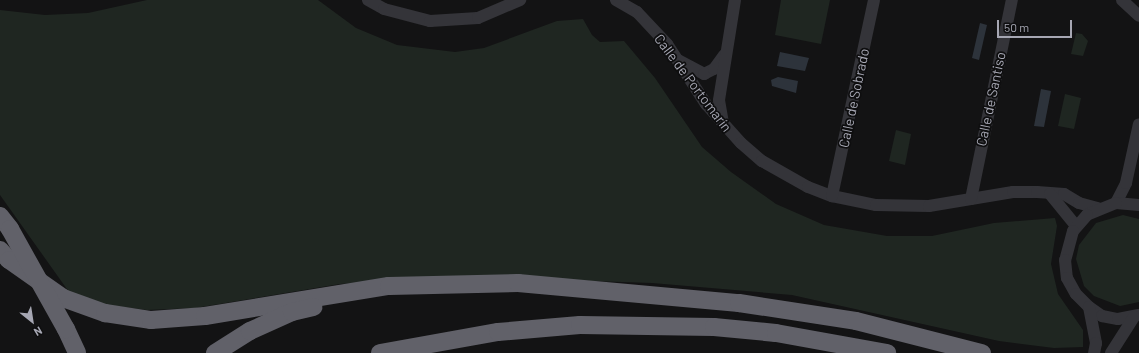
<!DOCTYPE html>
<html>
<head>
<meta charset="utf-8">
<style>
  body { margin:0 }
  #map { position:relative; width:1139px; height:353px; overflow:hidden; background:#131314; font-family:Barlow,sans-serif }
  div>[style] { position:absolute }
  .green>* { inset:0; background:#1f2621 }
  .water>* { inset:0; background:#2d333b }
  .minor>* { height:12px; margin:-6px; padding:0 6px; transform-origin:6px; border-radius:6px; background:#343439 }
  .highway>* { height:18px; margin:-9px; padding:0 9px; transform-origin:9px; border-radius:9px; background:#616169 }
  .highway-bridge>* { height:18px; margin:-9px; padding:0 9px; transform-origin:9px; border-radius:9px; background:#616169 }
  span { translate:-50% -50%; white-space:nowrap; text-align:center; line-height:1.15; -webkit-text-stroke:3.5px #0e0e0f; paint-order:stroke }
  .street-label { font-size:14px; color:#a6a7b3 }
  .north { position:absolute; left:12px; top:301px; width:40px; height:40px; -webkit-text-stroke:3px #0e0e0f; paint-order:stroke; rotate:150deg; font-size:11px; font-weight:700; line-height:16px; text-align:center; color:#a6a7b3 }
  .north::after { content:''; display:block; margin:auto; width:14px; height:18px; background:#a6a7b3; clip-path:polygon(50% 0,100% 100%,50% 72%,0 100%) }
  .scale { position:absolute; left:997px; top:20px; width:75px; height:18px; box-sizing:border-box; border:2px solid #a6a7b3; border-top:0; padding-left:5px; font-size:12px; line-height:14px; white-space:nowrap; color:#a6a7b3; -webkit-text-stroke:3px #0e0e0f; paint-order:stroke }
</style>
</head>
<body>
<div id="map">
  <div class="green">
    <div style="clip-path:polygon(147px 0,318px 0,356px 28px,397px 45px,455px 52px,484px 48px,557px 21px,583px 19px,592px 35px,600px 42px,624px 41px,655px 78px,702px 147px,731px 172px,776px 204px,824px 225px,887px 236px,932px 236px,994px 223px,1055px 218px,1057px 226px,1051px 264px,1058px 294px,1083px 330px,1083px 347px,1054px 348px,999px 341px,792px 295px,652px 283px,467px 277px,340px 284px,195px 308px,147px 310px,107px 305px,69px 292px,0 195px,0 10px,45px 15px,88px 13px)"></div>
    <div style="clip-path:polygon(781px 0,830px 0,821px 44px,775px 35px)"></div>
    <div style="clip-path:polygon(1076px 33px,1082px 34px,1088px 41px,1083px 56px,1071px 54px)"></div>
    <div style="clip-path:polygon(1065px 94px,1081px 98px,1074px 129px,1058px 126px)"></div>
    <div style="clip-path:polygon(896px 130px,911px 134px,905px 165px,889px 161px)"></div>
    <div style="clip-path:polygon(1123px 215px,1139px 219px,1139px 302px,1120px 306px,1094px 296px,1084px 286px,1076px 259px,1079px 245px,1096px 223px)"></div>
  </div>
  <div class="water">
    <div style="clip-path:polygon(980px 23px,987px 25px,979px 60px,972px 58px)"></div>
    <div style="clip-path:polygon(780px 52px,809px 58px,805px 71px,777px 66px)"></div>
    <div style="clip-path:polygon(778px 77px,798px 81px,796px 93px,772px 86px,771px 80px)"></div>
    <div style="clip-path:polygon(1041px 89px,1051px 91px,1044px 127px,1034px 126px)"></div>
  </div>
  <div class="minor">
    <div style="left:368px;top:0;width:18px;rotate:29deg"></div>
    <div style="left:384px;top:9px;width:48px;rotate:14.6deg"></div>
    <div style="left:430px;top:21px;width:48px;rotate:-3.6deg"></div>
    <div style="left:478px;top:18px;width:46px;rotate:-23.2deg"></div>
    <div style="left:616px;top:0;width:24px;rotate:30deg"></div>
    <div style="left:637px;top:12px;width:44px;rotate:46.8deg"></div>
    <div style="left:667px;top:44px;width:72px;rotate:57deg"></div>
    <div style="left:706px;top:104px;width:52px;rotate:48.1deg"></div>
    <div style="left:741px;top:143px;width:28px;rotate:41deg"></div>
    <div style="left:762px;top:161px;width:53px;rotate:29.5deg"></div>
    <div style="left:808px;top:187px;width:26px;rotate:21deg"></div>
    <div style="left:832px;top:196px;width:45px;rotate:11.6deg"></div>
    <div style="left:876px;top:205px;width:53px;rotate:1.1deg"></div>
    <div style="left:929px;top:206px;width:85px;rotate:-9.5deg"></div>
    <div style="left:1013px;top:192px;width:24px"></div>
    <div style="left:1037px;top:192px;width:27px;rotate:4deg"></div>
    <div style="left:1064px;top:194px;width:17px;rotate:31deg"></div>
    <div style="left:1079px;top:203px;width:20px;rotate:15deg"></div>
    <div style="left:1122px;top:0;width:23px;rotate:43deg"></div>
    <div style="left:678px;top:60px;width:30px;rotate:28deg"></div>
    <div style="left:704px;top:74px;width:11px;rotate:-27deg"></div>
    <div style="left:714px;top:69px;width:17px;rotate:-54deg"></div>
    <div style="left:723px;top:123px;width:23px;rotate:-100deg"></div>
    <div style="left:719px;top:100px;width:101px;rotate:-80.9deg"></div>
    <div style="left:1050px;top:194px;width:41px;rotate:50.9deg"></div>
    <div style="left:832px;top:196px;width:200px;rotate:-77.9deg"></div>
    <div style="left:971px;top:199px;width:203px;rotate:-78.4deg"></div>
    <div style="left:1116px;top:203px;width:22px;rotate:-63deg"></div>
    <div style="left:1126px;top:183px;width:60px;rotate:-77.6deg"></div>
    <div style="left:1139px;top:205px;width:23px;rotate:-175deg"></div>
    <div style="left:1116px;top:203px;width:31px;rotate:158deg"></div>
    <div style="left:1087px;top:215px;width:21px;rotate:131deg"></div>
    <div style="left:1073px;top:231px;width:30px;rotate:105deg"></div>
    <div style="left:1065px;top:260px;width:18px;rotate:84deg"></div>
    <div style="left:1067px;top:278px;width:18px;rotate:61deg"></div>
    <div style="left:1076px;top:294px;width:18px;rotate:45deg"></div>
    <div style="left:1089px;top:307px;width:16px;rotate:35deg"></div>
    <div style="left:1102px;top:316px;width:16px;rotate:11deg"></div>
    <div style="left:1118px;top:319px;width:21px;rotate:-11deg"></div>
    <div style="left:1089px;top:307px;width:37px;rotate:79deg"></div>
    <div style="left:1096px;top:343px;width:10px;rotate:101deg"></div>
    <div style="left:1111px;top:353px;width:43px;rotate:-57.4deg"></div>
  </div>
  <div class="highway">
    <div style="left:0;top:216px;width:16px;rotate:52deg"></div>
    <div style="left:0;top:250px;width:13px;rotate:48deg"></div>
    <div style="left:9px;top:260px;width:66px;rotate:35.1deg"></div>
    <div style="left:63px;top:298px;width:45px;rotate:19.7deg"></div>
    <div style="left:105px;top:313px;width:47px;rotate:8.7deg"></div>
    <div style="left:151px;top:320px;width:54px;rotate:-4.2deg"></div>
    <div style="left:205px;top:316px;width:186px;rotate:-9.3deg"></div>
    <div style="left:389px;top:286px;width:129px;rotate:-1.3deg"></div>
    <div style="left:518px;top:283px;width:222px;rotate:5.2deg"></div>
    <div style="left:739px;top:303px;width:118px;rotate:8.7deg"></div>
    <div style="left:856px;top:321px;width:130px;rotate:14.3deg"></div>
    <div style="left:66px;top:329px;width:26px;rotate:65deg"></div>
    <div style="left:215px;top:353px;width:41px;rotate:-32.2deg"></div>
    <div style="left:250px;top:331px;width:46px;rotate:-24.3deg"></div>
    <div style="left:292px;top:312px;width:22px;rotate:-13deg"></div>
    <div style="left:380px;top:353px;width:120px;rotate:-10.1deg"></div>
    <div style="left:498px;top:332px;width:82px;rotate:-4.9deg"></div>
    <div style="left:580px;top:325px;width:134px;rotate:0.9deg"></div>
    <div style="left:714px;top:327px;width:62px;rotate:5.5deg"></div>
    <div style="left:776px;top:333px;width:113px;rotate:10.2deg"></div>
  </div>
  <div class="highway-bridge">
    <div style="left:10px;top:229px;width:115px;rotate:60.8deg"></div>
  </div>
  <div class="street-label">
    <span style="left:693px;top:83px;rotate:53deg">Calle de Portomarín</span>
    <span style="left:854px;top:98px;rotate:-78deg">Calle de Sobrado</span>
    <span style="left:991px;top:99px;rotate:-78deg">Calle de Santiso</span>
  </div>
  <div class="north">N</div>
  <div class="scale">50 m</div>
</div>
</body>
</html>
